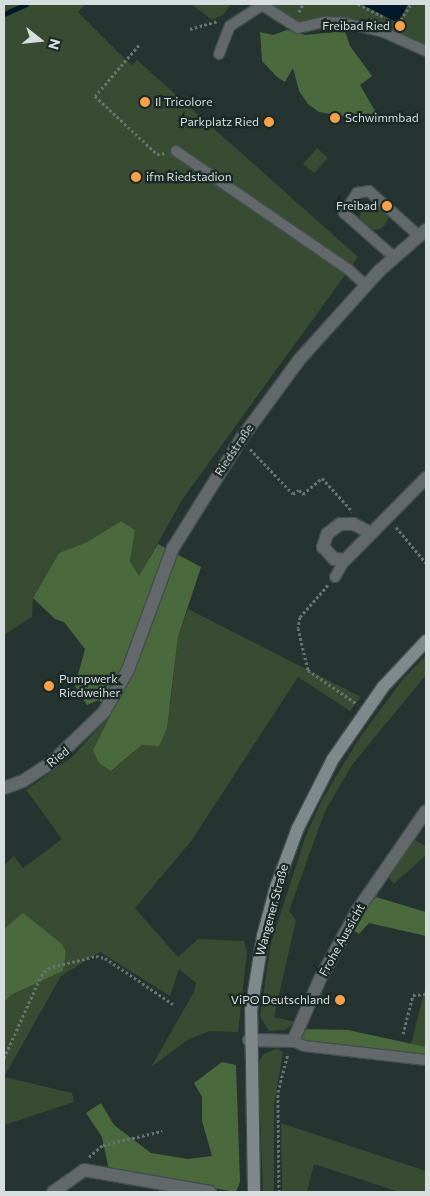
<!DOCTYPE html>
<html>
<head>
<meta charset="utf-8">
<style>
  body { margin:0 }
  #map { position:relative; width:430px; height:1196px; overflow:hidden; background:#253331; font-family:Commissioner,sans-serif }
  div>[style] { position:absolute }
  .green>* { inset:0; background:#374c30 }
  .round { border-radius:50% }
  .forest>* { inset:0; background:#4a6a3e }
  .water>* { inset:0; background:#001828 }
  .stream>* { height:5px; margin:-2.5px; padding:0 2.5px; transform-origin:2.5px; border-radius:2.5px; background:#001828 }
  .path>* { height:3px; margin-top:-1.5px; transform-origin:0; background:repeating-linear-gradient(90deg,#687473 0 2.5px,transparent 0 5px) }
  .roads { filter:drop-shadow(1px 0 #414f4d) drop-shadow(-1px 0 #414f4d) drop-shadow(0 1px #414f4d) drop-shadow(0 -1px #414f4d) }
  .lane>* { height:10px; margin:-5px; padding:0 5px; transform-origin:5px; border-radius:5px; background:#63696a }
  .street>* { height:12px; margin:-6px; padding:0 6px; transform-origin:6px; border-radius:6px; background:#63696a }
  .secondary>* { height:12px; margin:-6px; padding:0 6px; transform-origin:6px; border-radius:6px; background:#7f898b }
  .dots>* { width:14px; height:14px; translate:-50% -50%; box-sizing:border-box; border:2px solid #1b2927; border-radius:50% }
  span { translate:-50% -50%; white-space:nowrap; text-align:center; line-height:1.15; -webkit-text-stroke:4.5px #1b2927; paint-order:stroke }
  .poi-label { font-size:12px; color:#d7dfde }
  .right { translate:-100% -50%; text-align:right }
  .left { translate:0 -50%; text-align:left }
  .street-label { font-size:12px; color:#d7dfde }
  .frame { position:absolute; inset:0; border:5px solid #d7dfde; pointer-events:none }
  .north { position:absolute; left:15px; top:15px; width:50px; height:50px; -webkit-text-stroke:4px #1b2927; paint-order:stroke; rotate:106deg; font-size:14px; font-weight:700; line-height:20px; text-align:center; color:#d7dfde }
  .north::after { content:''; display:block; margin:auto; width:18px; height:22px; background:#d7dfde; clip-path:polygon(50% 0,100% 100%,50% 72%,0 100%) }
</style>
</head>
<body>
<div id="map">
  <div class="green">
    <div style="clip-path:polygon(4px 4px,86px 4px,78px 12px,126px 60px,132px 65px,137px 60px,358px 257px,182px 500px,139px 577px,130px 562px,135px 530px,121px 521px,87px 542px,59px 553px,33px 598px,32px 617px,4px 635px)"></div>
    <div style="clip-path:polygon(191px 4px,231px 4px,223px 15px,212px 20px)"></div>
    <div style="clip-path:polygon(270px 4px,426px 4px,426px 46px,382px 29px,297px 24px,268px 6px)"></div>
    <div style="clip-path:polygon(317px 148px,328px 158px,314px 173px,303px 164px)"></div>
    <div class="round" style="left:360px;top:202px;width:28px;height:28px"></div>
    <div style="clip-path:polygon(188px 609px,361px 697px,350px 711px,298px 677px,192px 840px,135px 908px,178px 957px,198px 939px,244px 941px,247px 952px,238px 1032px,210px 1031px,189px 1039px,151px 1067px,194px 992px,196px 983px,179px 969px,170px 996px,100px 952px,61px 976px,4px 1077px,72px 1093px,74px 1102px,4px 1125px,4px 1002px,11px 995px,63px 971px,66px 952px,23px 914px,4px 929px,4px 865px,14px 856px,23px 868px,62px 839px,26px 790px,72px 757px,111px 714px,93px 750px,112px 771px,142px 745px,170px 707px,178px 637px)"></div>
    <div style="clip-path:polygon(426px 655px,426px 675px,352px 765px,325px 811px,289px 911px,296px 920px,274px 1017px,295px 1022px,285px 1030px,269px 1031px,260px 1016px,271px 943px,306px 835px,322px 800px,358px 740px,403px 679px)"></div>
    <div style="clip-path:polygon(415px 840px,426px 846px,426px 855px,394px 884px,388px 877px,393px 866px)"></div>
    <div style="clip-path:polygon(426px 985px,426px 1047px,411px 1044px)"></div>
    <div style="clip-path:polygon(277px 1048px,283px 1052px,274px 1106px,274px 1192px,263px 1192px,258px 1062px,264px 1054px)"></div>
    <div style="clip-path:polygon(281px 1123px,426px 1171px,426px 1192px,399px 1192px,314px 1164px,307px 1192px,282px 1192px)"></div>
  </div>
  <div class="forest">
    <div style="clip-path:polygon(287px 30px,305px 35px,345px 31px,350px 46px,372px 76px,360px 85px,382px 123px,319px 112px,308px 104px,299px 91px,293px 68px,285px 82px,277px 77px,262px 61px,260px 32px,273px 35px)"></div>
    <div style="clip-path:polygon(121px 521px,135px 530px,130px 562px,139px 576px,158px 544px,201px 567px,178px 637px,167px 728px,159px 746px,142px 745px,111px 771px,99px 763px,93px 750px,111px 714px,99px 700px,87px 705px,75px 686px,85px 649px,64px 622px,55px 619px,33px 598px,59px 553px,87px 542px)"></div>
    <div style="clip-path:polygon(376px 897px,426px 912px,426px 936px,369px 923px,359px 934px,353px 930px,367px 906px)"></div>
    <div style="clip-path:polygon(23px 913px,62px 944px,66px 952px,63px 971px,11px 995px,4px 1002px,4px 929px)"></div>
    <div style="clip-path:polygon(300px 1029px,348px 1030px,426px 1047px,426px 1060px,296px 1042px)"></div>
    <div style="clip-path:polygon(222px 1062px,236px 1065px,240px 1182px,236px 1192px,109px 1170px,102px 1137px,86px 1113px,101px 1103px,114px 1125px,151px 1153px,188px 1159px,212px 1156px,202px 1121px,202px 1097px,194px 1083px)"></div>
  </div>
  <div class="water">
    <div style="clip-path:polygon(361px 4px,408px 4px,398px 23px)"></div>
  </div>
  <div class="stream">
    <div style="left:4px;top:14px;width:24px;rotate:-24deg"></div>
  </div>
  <div class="path">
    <div style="left:358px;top:4px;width:30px;rotate:27deg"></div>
    <div style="left:299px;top:12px;width:9px;rotate:-63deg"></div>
    <div style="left:398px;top:24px;width:24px;rotate:-57deg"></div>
    <div style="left:190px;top:29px;width:29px;rotate:-16deg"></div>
    <div style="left:139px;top:45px;width:67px;rotate:130.8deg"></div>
    <div style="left:95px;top:96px;width:85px;rotate:43.1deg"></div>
    <div style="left:157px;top:154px;width:9px;rotate:-6deg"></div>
    <div style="left:250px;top:449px;width:62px;rotate:46.3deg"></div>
    <div style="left:293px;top:494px;width:7px;rotate:-34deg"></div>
    <div style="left:299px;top:490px;width:6px;rotate:45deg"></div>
    <div style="left:303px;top:494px;width:25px;rotate:-40deg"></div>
    <div style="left:322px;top:478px;width:45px;rotate:47.7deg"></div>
    <div style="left:396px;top:527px;width:47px;rotate:50.2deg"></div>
    <div style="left:328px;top:585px;width:43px;rotate:131.2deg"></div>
    <div style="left:300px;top:617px;width:11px;rotate:100deg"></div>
    <div style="left:298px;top:628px;width:43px;rotate:76.6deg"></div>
    <div style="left:308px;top:670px;width:60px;rotate:34.8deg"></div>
    <div style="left:403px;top:1034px;width:40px;rotate:-75.6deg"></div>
    <div style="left:413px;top:995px;width:13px;rotate:-4deg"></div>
    <div style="left:4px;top:1058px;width:90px;rotate:-65.7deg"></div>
    <div style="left:41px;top:976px;width:11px;rotate:-49deg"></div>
    <div style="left:48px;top:968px;width:49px;rotate:-14deg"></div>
    <div style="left:96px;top:956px;width:9px;rotate:13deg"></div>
    <div style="left:105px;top:958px;width:82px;rotate:34.1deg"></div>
    <div style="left:89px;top:1157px;width:18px;rotate:-41deg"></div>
    <div style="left:103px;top:1145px;width:61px;rotate:-13.3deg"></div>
    <div style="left:279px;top:1192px;width:100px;rotate:-90.6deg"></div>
    <div style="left:278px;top:1092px;width:40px;rotate:-75.6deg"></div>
  </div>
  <div class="roads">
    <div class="lane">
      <div style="left:219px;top:54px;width:30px;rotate:-69deg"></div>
      <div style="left:230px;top:26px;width:38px;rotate:-33deg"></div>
      <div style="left:262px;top:5px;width:43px;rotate:32.6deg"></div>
      <div style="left:298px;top:28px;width:27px;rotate:-13deg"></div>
      <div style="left:324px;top:22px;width:21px;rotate:3deg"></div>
      <div style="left:345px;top:23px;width:39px;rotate:13deg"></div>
      <div style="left:383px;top:32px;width:47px;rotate:23.8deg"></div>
      <div style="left:176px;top:151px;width:209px;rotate:34.5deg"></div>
      <div style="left:348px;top:269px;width:23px;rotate:43deg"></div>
      <div style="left:394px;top:257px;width:67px;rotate:-138.7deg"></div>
      <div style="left:344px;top:213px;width:24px;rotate:-57deg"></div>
      <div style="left:357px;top:193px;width:12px;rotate:-9deg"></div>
      <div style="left:369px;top:191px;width:64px;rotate:41.9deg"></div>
      <div style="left:335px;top:577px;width:20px;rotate:-60deg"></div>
      <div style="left:293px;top:1041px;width:12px;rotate:24deg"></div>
      <div style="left:304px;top:1046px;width:123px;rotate:6.5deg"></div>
    </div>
    <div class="street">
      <div style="left:371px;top:533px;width:20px;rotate:-153deg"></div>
      <div style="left:353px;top:524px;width:13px;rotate:180deg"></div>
      <div style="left:340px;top:524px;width:16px;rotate:142deg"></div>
      <div style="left:327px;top:534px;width:14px;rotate:107deg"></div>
      <div style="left:323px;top:547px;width:16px;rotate:47deg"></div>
      <div style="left:334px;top:559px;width:11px;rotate:5deg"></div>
      <div style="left:345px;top:560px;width:115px;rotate:-45.4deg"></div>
      <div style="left:4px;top:788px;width:20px;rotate:-20deg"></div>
      <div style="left:23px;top:781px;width:33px;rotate:-33deg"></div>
      <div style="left:51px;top:763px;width:74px;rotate:-43.9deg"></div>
      <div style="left:104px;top:712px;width:48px;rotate:-60.3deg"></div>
      <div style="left:128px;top:670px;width:130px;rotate:-69.8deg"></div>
      <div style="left:173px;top:548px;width:128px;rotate:-58deg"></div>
      <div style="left:241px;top:439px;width:98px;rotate:-53.7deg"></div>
      <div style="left:299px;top:360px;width:120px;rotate:-48deg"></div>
      <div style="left:379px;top:271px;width:62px;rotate:-41.1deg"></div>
      <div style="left:249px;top:1040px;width:44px;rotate:1.3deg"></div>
      <div style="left:293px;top:1041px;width:68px;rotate:-66.5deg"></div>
      <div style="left:320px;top:979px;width:77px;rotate:-61.4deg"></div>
      <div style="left:357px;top:911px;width:121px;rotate:-55.4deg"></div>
      <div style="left:53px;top:1192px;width:38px;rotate:-35deg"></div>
      <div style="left:84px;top:1170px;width:128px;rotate:9.9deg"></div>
    </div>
    <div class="secondary">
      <div style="left:254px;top:1192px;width:182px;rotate:-90.9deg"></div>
      <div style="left:251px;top:1010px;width:75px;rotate:-80.8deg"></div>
      <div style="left:263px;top:936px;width:51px;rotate:-75.1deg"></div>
      <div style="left:276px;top:887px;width:63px;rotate:-69.6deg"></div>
      <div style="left:298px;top:828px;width:77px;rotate:-63.1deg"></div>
      <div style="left:333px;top:759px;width:88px;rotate:-55.2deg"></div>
      <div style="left:383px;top:687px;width:63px;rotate:-46.9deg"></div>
    </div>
  </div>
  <div class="dots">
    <div style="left:400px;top:26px;background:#f8a14a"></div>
    <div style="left:145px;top:102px;background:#f8a14a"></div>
    <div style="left:335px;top:118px;background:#f8a14a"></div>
    <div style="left:269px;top:122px;background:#f8a14a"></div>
    <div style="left:136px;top:177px;background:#f8a14a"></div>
    <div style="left:387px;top:206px;background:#f8a14a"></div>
    <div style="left:49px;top:686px;background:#f8a14a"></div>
    <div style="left:340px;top:1000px;background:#f8a14a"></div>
  </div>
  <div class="poi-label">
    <span class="right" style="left:390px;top:26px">Freibad Ried</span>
    <span class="left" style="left:155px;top:102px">Il Tricolore</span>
    <span class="left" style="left:345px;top:118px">Schwimmbad</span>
    <span class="right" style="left:259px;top:122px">Parkplatz Ried</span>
    <span class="left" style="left:146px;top:177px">ifm Riedstadion</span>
    <span class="right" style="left:377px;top:206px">Freibad</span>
    <span class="left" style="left:59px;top:686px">Pumpwerk<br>Riedweiher</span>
    <span class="right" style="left:330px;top:1000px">ViPO Deutschland</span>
  </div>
  <div class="street-label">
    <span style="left:234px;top:450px;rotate:-56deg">Riedstraße</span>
    <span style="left:58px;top:757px;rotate:-39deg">Ried</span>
    <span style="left:272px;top:910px;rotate:-75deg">Wangener Straße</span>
    <span style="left:342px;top:940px;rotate:-61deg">Frohe Aussicht</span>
  </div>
  <div class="frame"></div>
  <div class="north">N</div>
</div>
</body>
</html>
